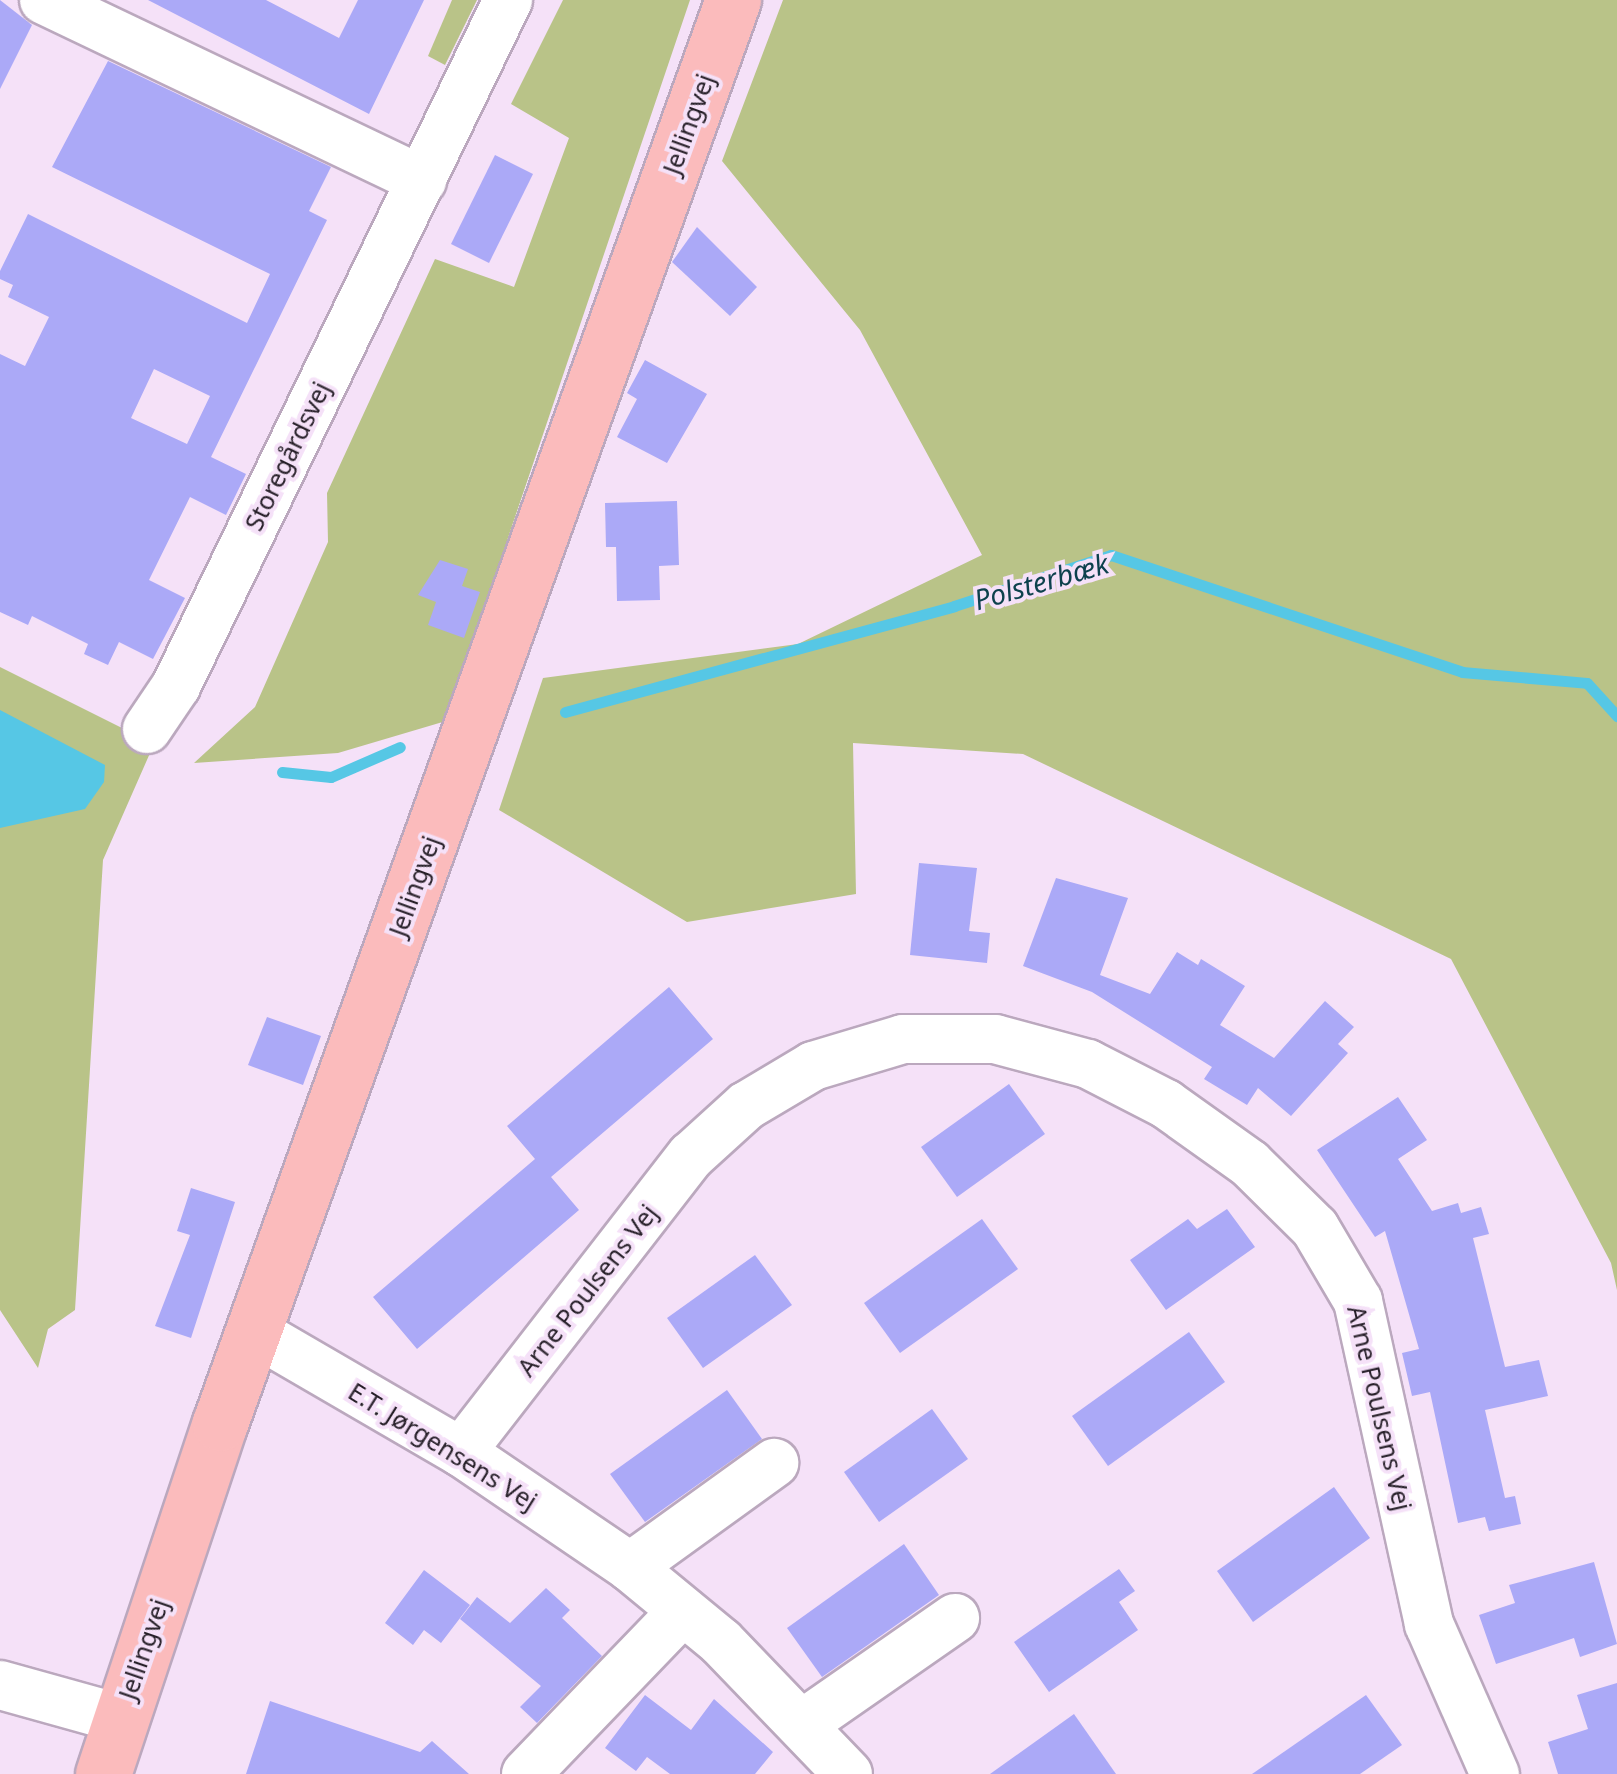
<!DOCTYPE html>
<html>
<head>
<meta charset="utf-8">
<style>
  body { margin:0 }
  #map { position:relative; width:1617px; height:1774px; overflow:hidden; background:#f5e1f8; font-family:"Noto Sans",sans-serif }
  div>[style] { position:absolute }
  .green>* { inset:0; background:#b9c388 }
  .water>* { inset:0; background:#56c7e5 }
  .stream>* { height:11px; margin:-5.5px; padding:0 5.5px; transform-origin:5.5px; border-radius:5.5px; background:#56c7e5 }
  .building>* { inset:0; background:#aba9f7 }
  .roads { filter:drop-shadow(2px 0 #bba8be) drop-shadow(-2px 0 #bba8be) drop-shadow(0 2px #bba8be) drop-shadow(0 -2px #bba8be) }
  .minor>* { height:48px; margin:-24px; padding:0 24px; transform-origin:24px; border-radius:24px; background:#fff }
  .major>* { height:55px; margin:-27.5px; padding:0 27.5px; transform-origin:27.5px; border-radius:27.5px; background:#fbbbbc }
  span { translate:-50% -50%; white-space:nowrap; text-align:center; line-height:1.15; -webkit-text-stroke:8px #f5e1f8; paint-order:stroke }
  .street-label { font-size:25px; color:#261f28 }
  .water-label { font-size:28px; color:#0d414d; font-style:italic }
</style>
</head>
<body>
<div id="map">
  <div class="green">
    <div style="clip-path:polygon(452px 0,477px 0,445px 65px,428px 56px)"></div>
    <div style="clip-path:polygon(563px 0,690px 0,446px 721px,338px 753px,194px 763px,255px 707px,328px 542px,327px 493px,435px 259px,514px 287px,569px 138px,511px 104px)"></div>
    <div style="clip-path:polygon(783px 0,1617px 0,1617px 1290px,1611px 1263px,1451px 959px,1023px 754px,853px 743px,856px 894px,687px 922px,499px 810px,543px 678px,798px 644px,982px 555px,860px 330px,722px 161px)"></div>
    <div style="clip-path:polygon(0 667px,154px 744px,103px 860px,75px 1310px,48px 1329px,38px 1368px,0 1310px)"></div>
  </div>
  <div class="water">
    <div style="clip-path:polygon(0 710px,105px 765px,104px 782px,85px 809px,0 828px)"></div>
  </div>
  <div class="stream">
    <div style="left:565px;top:712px;width:403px;rotate:-15.2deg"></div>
    <div style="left:954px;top:606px;width:165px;rotate:-18deg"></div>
    <div style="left:1111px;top:555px;width:370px;rotate:18.4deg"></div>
    <div style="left:1462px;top:672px;width:125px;rotate:5deg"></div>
    <div style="left:1587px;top:683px;width:45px;rotate:47.7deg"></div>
    <div style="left:282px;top:772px;width:49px;rotate:5.8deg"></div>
    <div style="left:331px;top:777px;width:75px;rotate:-23.5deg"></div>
  </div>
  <div class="building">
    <div style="clip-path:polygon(0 0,32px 25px,0 89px)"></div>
    <div style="clip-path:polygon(148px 0,266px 0,339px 38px,358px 0,424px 0,369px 114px)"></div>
    <div style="clip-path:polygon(evenodd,108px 61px,331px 167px,309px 211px,327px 220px,211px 457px,246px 474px,226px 515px,190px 497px,149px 580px,185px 598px,153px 659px,119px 642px,108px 665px,84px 654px,88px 644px,32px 616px,28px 625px,0 612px,0 354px,25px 366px,49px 317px,8px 297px,13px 285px,0 279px,0 271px,28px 214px,247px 323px,270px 274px,52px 167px,108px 61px,154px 369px,210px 396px,187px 444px,131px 418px,154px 369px)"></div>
    <div style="clip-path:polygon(495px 155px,533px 174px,489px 263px,451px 244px)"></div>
    <div style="clip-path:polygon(697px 227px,757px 287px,730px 316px,672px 262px)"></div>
    <div style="clip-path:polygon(645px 360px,707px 394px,667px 463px,617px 437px,637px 399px,627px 393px)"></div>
    <div style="clip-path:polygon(677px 501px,679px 565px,659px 566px,660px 600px,617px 601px,616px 547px,606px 547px,605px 503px)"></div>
    <div style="clip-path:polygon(440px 560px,468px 569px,462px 586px,480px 592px,464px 638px,428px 625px,436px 602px,418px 595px)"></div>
    <div style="clip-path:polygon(919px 863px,977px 868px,969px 931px,990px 933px,987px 963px,910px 955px)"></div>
    <div style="clip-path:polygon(1056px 878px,1128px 898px,1100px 975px,1150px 994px,1177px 952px,1198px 965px,1201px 959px,1245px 986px,1220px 1025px,1274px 1058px,1325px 1001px,1354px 1027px,1338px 1044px,1348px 1053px,1291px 1116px,1258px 1088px,1247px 1105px,1204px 1079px,1212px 1067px,1092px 992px,1023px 966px)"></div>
    <div style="clip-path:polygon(669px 987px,713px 1039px,551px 1177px,579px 1210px,417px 1349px,373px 1297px,535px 1159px,507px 1126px)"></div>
    <div style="clip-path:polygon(267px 1017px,321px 1036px,303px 1085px,248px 1065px)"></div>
    <div style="clip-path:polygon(1009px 1084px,1045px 1134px,957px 1197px,921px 1147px)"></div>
    <div style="clip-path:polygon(1398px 1097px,1427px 1140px,1398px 1159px,1432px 1211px,1458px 1203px,1461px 1213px,1481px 1207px,1489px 1234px,1473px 1238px,1505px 1367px,1539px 1360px,1548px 1396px,1485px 1410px,1505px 1498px,1515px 1496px,1521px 1524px,1489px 1531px,1485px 1517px,1458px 1523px,1430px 1392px,1412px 1396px,1402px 1353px,1419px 1349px,1385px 1231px,1375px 1237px,1317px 1150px)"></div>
    <div style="clip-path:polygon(191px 1188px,235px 1202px,191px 1338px,155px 1326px,190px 1235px,177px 1231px)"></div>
    <div style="clip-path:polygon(1227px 1209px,1255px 1247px,1166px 1310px,1130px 1260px,1188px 1219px,1197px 1229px)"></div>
    <div style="clip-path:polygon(982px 1219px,1018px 1269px,900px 1353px,864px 1303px)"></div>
    <div style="clip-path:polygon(755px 1255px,792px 1305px,703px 1368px,667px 1318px)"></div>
    <div style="clip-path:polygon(1189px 1332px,1225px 1382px,1108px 1466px,1072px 1416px)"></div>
    <div style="clip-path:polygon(727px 1390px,762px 1439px,645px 1522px,610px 1474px)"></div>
    <div style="clip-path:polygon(932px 1409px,968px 1459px,879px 1522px,844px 1472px)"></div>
    <div style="clip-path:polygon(1334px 1487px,1370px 1538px,1253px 1622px,1217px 1571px)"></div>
    <div style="clip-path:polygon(904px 1544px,939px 1595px,822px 1677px,787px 1628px)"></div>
    <div style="clip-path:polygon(1594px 1562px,1617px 1644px,1580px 1657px,1574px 1638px,1496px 1664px,1479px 1615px,1515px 1603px,1509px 1585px)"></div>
    <div style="clip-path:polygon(1119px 1569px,1135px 1591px,1119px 1602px,1138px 1630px,1049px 1692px,1014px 1642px)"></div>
    <div style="clip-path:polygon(424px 1570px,470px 1605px,441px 1643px,424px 1630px,413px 1645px,385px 1623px)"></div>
    <div style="clip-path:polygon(546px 1588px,570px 1610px,562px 1618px,602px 1656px,537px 1723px,520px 1707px,541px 1686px,460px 1619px,477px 1597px,510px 1623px)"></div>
    <div style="clip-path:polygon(1617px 1683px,1617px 1774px,1558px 1774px,1548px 1742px,1588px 1729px,1577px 1695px)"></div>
    <div style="clip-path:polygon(645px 1695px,691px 1730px,714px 1699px,773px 1752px,755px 1774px,670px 1774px,647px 1757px,636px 1771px,605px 1748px)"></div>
    <div style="clip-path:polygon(1366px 1695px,1402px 1745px,1360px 1774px,1252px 1774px)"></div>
    <div style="clip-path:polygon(270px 1701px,420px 1752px,432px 1741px,469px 1774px,246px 1774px)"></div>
    <div style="clip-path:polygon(1074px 1714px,1116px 1774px,990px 1774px)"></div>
  </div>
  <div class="roads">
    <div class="minor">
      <div style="left:44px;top:0;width:419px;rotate:25.5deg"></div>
      <div style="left:147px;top:729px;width:52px;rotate:-56deg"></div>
      <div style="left:176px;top:686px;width:762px;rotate:-64.17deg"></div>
      <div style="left:253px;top:1331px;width:241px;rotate:30.2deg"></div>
      <div style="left:461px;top:1452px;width:204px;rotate:34.2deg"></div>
      <div style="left:630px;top:1567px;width:118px;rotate:39.5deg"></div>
      <div style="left:721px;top:1642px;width:183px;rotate:46.1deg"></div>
      <div style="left:461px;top:1452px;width:375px;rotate:-52.2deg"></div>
      <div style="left:691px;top:1156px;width:74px;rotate:-42.3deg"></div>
      <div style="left:746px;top:1106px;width:78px;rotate:-30.8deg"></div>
      <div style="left:813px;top:1066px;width:94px;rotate:-16.7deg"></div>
      <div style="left:903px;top:1039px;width:92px"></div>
      <div style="left:995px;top:1039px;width:96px;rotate:15deg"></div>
      <div style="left:1088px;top:1064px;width:88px;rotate:27.1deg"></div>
      <div style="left:1166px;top:1104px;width:103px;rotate:35.5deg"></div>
      <div style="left:1250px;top:1164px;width:91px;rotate:44.6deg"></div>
      <div style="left:1315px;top:1228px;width:85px;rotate:59.5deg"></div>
      <div style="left:1358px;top:1301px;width:331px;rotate:77.6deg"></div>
      <div style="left:1429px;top:1624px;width:164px;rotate:66.3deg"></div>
      <div style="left:630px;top:1567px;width:178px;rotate:-35.8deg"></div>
      <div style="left:0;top:1685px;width:123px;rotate:15.5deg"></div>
      <div style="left:804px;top:1723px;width:184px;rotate:-34.8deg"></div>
      <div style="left:526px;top:1774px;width:226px;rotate:-46.1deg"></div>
    </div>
    <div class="major">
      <div style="left:103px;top:1774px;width:370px;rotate:-71.6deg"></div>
      <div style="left:220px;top:1423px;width:1513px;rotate:-70.18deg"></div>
    </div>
  </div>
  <div class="street-label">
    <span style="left:688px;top:124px;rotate:-70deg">Jellingvej</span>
    <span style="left:287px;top:456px;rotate:-64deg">Storegårdsvej</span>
    <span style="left:414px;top:886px;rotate:-70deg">Jellingvej</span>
    <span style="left:587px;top:1290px;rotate:-52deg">Arne Poulsens Vej</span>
    <span style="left:1380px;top:1408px;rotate:77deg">Arne Poulsens Vej</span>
    <span style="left:443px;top:1446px;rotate:32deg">E.T. Jørgensens Vej</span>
    <span style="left:143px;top:1649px;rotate:-71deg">Jellingvej</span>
  </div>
  <div class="water-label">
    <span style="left:1041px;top:581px;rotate:-16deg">Polsterbæk</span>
  </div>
</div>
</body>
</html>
